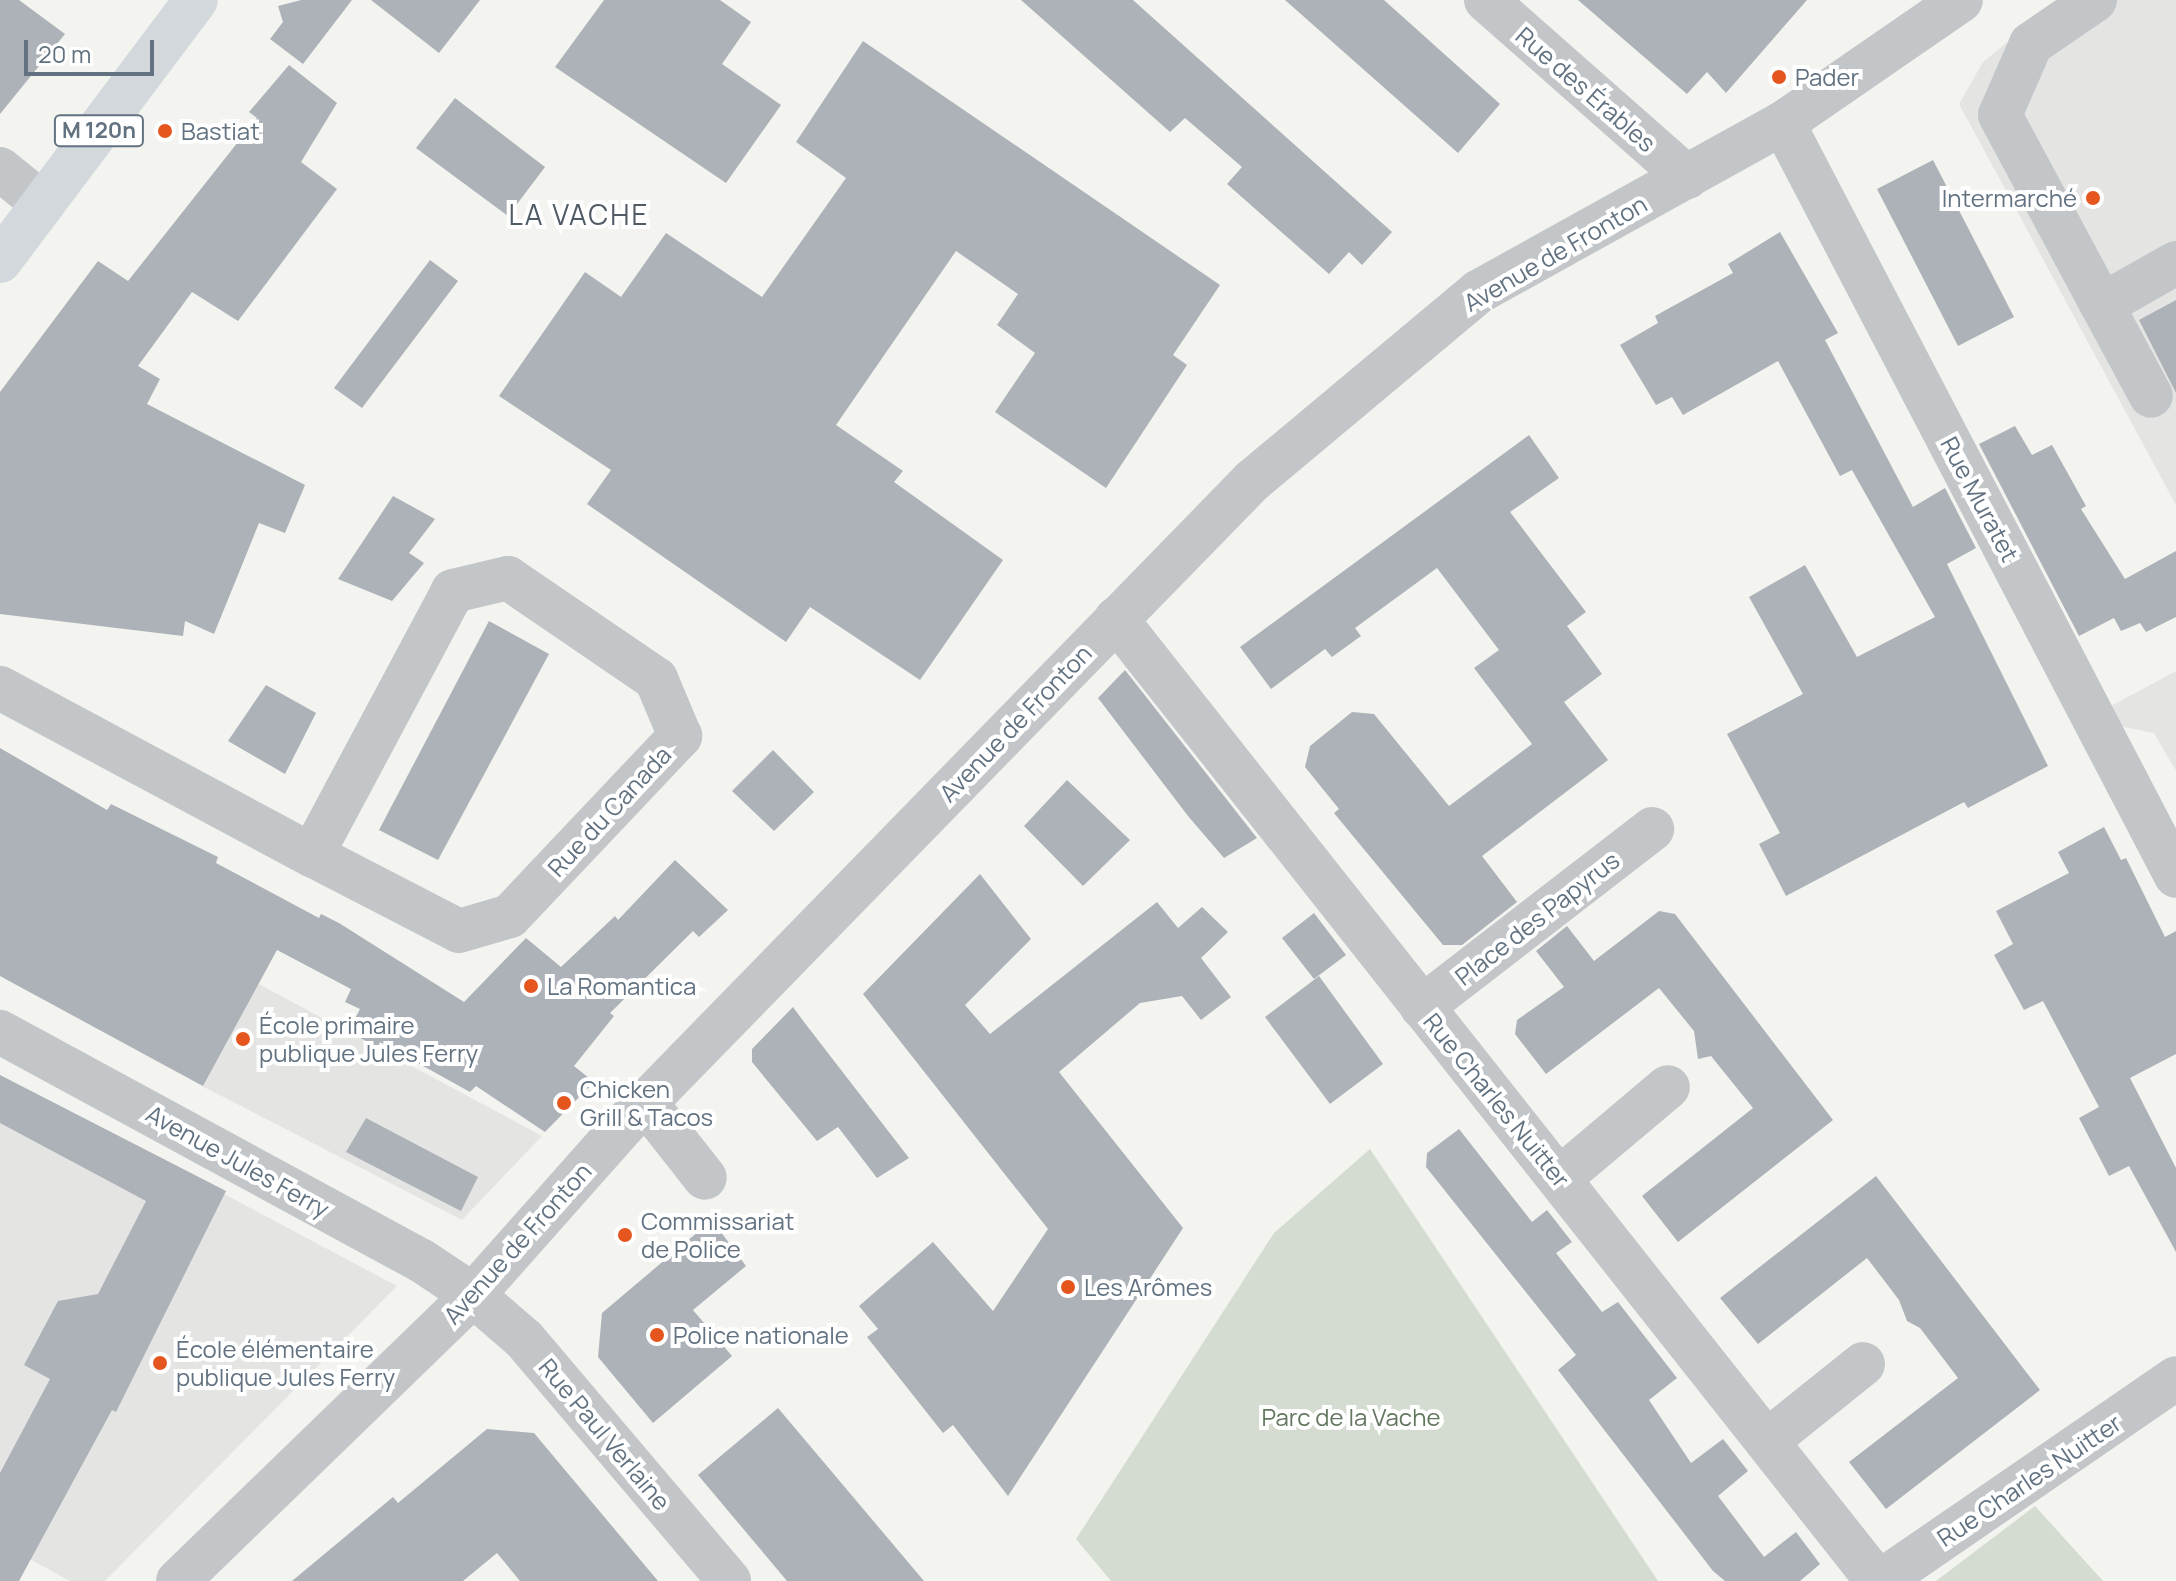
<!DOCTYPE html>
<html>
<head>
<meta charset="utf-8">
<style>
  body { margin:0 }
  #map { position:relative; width:2176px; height:1581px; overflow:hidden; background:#f3f4ef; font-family:Manrope,sans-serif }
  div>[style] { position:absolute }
  .built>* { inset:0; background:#e4e5e3 }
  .green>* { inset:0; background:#d4dbd0 }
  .building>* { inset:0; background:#acb2b8 }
  .minor>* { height:44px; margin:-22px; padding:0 22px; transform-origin:22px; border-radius:22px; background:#c3c6c9 }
  .major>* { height:44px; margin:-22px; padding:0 22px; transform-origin:22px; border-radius:22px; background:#d3d8dc }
  .dots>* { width:22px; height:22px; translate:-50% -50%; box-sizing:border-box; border:4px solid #fff; border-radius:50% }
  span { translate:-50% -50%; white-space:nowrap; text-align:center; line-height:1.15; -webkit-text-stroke:8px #fff; paint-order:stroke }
  .shield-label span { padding:2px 6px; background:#fff; border:2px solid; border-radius:6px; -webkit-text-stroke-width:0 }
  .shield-label { font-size:22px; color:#627281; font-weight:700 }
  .poi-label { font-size:24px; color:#627281 }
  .left { translate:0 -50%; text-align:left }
  .right { translate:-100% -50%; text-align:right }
  .street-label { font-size:24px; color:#627281 }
  .park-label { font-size:24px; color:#647861 }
  .quarter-label { font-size:28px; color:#505b66; letter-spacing:2px }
  .scale { position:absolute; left:24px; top:40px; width:130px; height:36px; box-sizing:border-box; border:4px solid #627281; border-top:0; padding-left:10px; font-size:24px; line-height:28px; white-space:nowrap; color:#627281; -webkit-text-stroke:6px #fff; paint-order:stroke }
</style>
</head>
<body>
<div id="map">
  <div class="built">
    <div style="clip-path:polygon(2059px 0,2176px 0,2176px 505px,1959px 104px,1983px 62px)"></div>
    <div style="clip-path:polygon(2176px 671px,2176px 771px,2154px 733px,2114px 725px,2107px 708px)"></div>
    <div style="clip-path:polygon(0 846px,145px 923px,542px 1136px,462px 1220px,202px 1086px,0 976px)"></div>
    <div style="clip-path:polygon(0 1075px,397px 1286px,105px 1581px,70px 1581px,0 1543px)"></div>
  </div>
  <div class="green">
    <div style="clip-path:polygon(1370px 1149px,1658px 1581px,1111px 1581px,1076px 1539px,1274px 1233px)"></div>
    <div style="clip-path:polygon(2035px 1506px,2103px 1581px,1936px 1581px)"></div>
  </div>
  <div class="building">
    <div style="clip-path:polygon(0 0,19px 0,65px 34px,0 114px)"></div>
    <div style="clip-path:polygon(301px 0,352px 0,303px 64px,270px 39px,283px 22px,278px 6px)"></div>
    <div style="clip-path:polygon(371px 0,480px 0,439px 53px)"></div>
    <div style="clip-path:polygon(604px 0,720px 0,751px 22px,722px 64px,781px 105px,726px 183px,555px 67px)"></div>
    <div style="clip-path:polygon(1021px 0,1133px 0,1392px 232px,1362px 265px,1349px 252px,1329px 274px,1227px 184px,1242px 167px,1185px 118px,1170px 132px)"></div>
    <div style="clip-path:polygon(1285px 0,1384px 0,1500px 104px,1458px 153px)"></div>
    <div style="clip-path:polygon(1578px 0,1807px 0,1726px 93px,1707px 72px,1687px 94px)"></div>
    <div style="clip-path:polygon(863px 41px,1220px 285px,1173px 355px,1187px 365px,1106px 488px,995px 412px,1035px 353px,997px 325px,1018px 294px,956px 251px,836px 425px,903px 471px,894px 482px,1003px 560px,920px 680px,810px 607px,786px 642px,587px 504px,611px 470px,499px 396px,585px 272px,621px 297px,666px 233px,762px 297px,846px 178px,796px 142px)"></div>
    <div style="clip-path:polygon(289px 65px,337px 103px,301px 162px,337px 189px,238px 321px,192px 292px,138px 366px,160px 379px,147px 404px,305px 485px,285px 533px,259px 523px,214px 634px,185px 621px,183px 636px,0 614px,0 392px,98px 261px,128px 281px,257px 118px,249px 112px)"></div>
    <div style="clip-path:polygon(455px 98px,545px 167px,508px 216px,416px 148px)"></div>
    <div style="clip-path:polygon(1933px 160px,2014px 317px,1958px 346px,1877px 189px)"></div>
    <div style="clip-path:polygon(1780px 232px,1838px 333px,1825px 340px,1913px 507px,1945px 488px,1976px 548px,1947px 564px,2048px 766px,1968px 808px,1964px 802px,1786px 896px,1759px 844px,1780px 833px,1727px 734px,1803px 694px,1749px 597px,1805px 565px,1857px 657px,1935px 617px,1852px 470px,1840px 476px,1778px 361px,1683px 415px,1672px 397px,1656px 405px,1620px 345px,1658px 323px,1655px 316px,1733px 273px,1728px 264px)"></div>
    <div style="clip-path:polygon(430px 260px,458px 281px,362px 408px,334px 388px)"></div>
    <div style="clip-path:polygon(2176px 300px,2176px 393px,2139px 320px)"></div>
    <div style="clip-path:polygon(2015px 426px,2032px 455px,2052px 445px,2086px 506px,2081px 509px,2125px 579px,2176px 551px,2176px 617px,2146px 632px,2140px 623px,2121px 631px,2114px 618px,2079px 636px,1979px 444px)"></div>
    <div style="clip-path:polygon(1529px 435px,1559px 478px,1510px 512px,1586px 612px,1567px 626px,1602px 674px,1564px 702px,1608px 760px,1482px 856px,1517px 902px,1462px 945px,1443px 945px,1334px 813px,1339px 809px,1305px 767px,1310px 746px,1352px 712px,1374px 714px,1449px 806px,1532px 744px,1474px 668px,1499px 650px,1437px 568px,1355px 628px,1361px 636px,1332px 657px,1325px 649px,1271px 689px,1240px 647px)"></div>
    <div style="clip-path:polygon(393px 496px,435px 519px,409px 553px,424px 563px,392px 601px,338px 579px)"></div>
    <div style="clip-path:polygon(489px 621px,549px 654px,438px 860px,379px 830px)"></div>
    <div style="clip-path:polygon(1125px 670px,1257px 838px,1224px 858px,1188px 816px,1098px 698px)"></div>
    <div style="clip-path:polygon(266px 685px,316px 713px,285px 774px,228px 741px)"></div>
    <div style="clip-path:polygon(0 748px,107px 810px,111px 804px,218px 857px,216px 863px,319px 918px,321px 914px,339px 923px,464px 1002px,526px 938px,561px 967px,615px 916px,618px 920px,675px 860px,728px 910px,699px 937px,693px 931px,610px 1013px,614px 1016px,574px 1066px,594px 1082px,545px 1132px,476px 1086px,470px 1092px,380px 1042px,378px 1047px,348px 1032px,360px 1009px,345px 1002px,351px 989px,277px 950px,203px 1086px,0 976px)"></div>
    <div style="clip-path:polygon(773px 750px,814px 792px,774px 831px,732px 791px)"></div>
    <div style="clip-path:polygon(1067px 780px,1130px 840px,1083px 886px,1024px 826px)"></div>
    <div style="clip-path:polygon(2104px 827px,2121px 860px,2126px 858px,2165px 937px,2176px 931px,2176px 1054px,2130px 1078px,2176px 1168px,2176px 1252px,2129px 1166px,2109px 1176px,2079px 1118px,2099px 1107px,2043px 1001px,2024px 1010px,1994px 955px,2013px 944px,1996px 911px,2069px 873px,2058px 852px)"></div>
    <div style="clip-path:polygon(980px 874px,1031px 939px,965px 1005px,990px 1034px,1157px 902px,1178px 928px,1202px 907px,1228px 932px,1201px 958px,1231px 997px,1201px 1020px,1182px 996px,1140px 1003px,1059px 1072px,1183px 1228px,1008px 1496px,953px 1425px,943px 1433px,867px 1337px,878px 1329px,859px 1306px,933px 1242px,993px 1311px,1048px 1229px,863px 994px)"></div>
    <div style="clip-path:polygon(1659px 911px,1675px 914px,1833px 1120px,1678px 1242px,1642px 1196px,1753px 1108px,1711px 1056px,1698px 1059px,1694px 1031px,1659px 988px,1546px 1074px,1515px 1034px,1517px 1020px,1564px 987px,1536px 951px,1567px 926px,1594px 961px)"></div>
    <div style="clip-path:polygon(1314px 913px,1346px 955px,1314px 979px,1282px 938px)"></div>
    <div style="clip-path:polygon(1319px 976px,1383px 1064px,1330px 1104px,1265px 1017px)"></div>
    <div style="clip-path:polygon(793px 1007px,804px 1022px,909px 1158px,877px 1178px,838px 1127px,817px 1141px,752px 1062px,752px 1049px)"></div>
    <div style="clip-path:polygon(0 1075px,226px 1191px,116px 1412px,112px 1410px,19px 1581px,0 1581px,0 1473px,50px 1379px,24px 1365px,58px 1301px,98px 1294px,146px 1201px,0 1123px)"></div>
    <div style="clip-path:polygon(366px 1118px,478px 1177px,461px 1211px,346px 1152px)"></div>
    <div style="clip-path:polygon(1459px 1129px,1532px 1222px,1547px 1210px,1572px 1242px,1556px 1253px,1602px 1312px,1618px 1302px,1677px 1378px,1649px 1400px,1691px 1463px,1723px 1439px,1748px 1471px,1718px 1496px,1764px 1557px,1796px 1532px,1820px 1564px,1800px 1581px,1725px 1581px,1713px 1571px,1558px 1370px,1576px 1355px,1426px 1167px,1427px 1153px)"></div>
    <div style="clip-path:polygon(1876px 1176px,2040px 1390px,1886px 1509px,1849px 1462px,1958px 1378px,1920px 1328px,1907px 1321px,1899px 1300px,1867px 1258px,1758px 1344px,1720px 1298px)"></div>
    <div style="clip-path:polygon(712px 1220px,746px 1266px,693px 1310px,732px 1356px,653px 1423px,598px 1357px,602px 1313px)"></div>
    <div style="clip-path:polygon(778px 1408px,924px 1581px,787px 1581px,698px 1475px)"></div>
    <div style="clip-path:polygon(487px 1429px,534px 1433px,658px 1581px,520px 1581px,497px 1553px,463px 1581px,292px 1581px,393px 1497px,398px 1503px)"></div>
  </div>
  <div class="minor">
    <div style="left:1486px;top:0;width:268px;rotate:41.4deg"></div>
    <div style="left:2095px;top:0;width:78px;rotate:145.5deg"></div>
    <div style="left:2031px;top:44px;width:77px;rotate:113.6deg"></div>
    <div style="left:2000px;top:115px;width:216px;rotate:61.8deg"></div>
    <div style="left:2102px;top:305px;width:85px;rotate:-29.6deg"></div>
    <div style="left:1783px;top:123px;width:849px;rotate:62.44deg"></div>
    <div style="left:0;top:169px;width:55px;rotate:39.1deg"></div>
    <div style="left:2102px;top:305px;width:103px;rotate:61.7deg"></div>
    <div style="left:1116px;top:619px;width:1227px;rotate:51.65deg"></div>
    <div style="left:0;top:688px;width:354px;rotate:28.2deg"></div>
    <div style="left:312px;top:855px;width:165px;rotate:27.3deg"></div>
    <div style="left:459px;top:931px;width:53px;rotate:-16.4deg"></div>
    <div style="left:510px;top:916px;width:248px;rotate:-46.6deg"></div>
    <div style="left:680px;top:736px;width:62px;rotate:-112.8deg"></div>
    <div style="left:656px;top:679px;width:179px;rotate:-145.7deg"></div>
    <div style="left:508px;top:578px;width:57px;rotate:166.7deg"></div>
    <div style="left:453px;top:591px;width:299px;rotate:118.1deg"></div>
    <div style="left:1422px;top:1007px;width:291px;rotate:-37.7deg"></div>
    <div style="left:0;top:1032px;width:480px;rotate:28.5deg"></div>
    <div style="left:422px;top:1261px;width:61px;rotate:33.7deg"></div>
    <div style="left:473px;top:1295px;width:67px;rotate:40.8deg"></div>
    <div style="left:524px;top:1339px;width:317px;rotate:49.7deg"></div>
    <div style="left:646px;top:1103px;width:95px;rotate:51.8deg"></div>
    <div style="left:1560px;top:1178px;width:141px;rotate:-40.1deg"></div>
    <div style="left:1767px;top:1441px;width:123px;rotate:-38.7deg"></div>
    <div style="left:178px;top:1581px;width:411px;rotate:-44.1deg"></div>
    <div style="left:473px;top:1295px;width:226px;rotate:-48.4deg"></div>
    <div style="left:623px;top:1126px;width:901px;rotate:-45.72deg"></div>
    <div style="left:1252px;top:481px;width:295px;rotate:-39.9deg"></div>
    <div style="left:1478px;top:292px;width:349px;rotate:-29deg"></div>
    <div style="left:1783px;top:123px;width:216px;rotate:-34.6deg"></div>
    <div style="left:1881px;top:1581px;width:358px;rotate:-34.5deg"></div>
  </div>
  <div class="major">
    <div style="left:0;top:261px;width:326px;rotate:-53.1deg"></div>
  </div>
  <div class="dots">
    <div style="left:1779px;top:77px;background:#e4561e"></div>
    <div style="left:165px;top:131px;background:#e4561e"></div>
    <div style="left:2093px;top:198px;background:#e4561e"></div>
    <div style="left:531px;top:986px;background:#e4561e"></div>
    <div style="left:243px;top:1039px;background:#e4561e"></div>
    <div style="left:564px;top:1103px;background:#e4561e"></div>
    <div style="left:625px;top:1235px;background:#e4561e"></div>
    <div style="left:1068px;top:1287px;background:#e4561e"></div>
    <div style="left:657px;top:1335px;background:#e4561e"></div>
    <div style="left:160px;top:1363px;background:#e4561e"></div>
  </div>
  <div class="shield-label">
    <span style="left:99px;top:131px">M 120n</span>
  </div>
  <div class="poi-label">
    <span class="left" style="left:1795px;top:77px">Pader</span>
    <span class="left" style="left:181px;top:131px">Bastiat</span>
    <span class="right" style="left:2077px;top:198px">Intermarché</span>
    <span class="left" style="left:547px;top:986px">La Romantica</span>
    <span class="left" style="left:259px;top:1039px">École primaire<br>publique Jules Ferry</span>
    <span class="left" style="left:580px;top:1103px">Chicken<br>Grill &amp; Tacos</span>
    <span class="left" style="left:641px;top:1235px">Commissariat<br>de Police</span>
    <span class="left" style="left:1084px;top:1287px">Les Arômes</span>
    <span class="left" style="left:673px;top:1335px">Police nationale</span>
    <span class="left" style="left:176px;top:1363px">École élémentaire<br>publique Jules Ferry</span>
  </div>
  <div class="street-label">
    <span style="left:1586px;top:89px;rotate:41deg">Rue des Érables</span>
    <span style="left:1555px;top:253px;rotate:-30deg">Avenue de Fronton</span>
    <span style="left:1980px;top:499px;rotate:62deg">Rue Muratet</span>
    <span style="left:1015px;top:723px;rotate:-46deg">Avenue de Fronton</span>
    <span style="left:609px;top:811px;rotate:-47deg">Rue du Canada</span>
    <span style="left:1537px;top:918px;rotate:-38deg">Place des Papyrus</span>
    <span style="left:1497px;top:1100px;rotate:51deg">Rue Charles Nuitter</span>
    <span style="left:238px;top:1161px;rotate:29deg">Avenue Jules Ferry</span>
    <span style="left:517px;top:1243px;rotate:-48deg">Avenue de Fronton</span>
    <span style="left:605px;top:1434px;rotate:50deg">Rue Paul Verlaine</span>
    <span style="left:2029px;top:1480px;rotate:-34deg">Rue Charles Nuitter</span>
  </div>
  <div class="park-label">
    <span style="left:1351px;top:1417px">Parc de la Vache</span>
  </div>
  <div class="quarter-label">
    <span style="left:579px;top:214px">LA VACHE</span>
  </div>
  <div class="scale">20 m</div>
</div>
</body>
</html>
